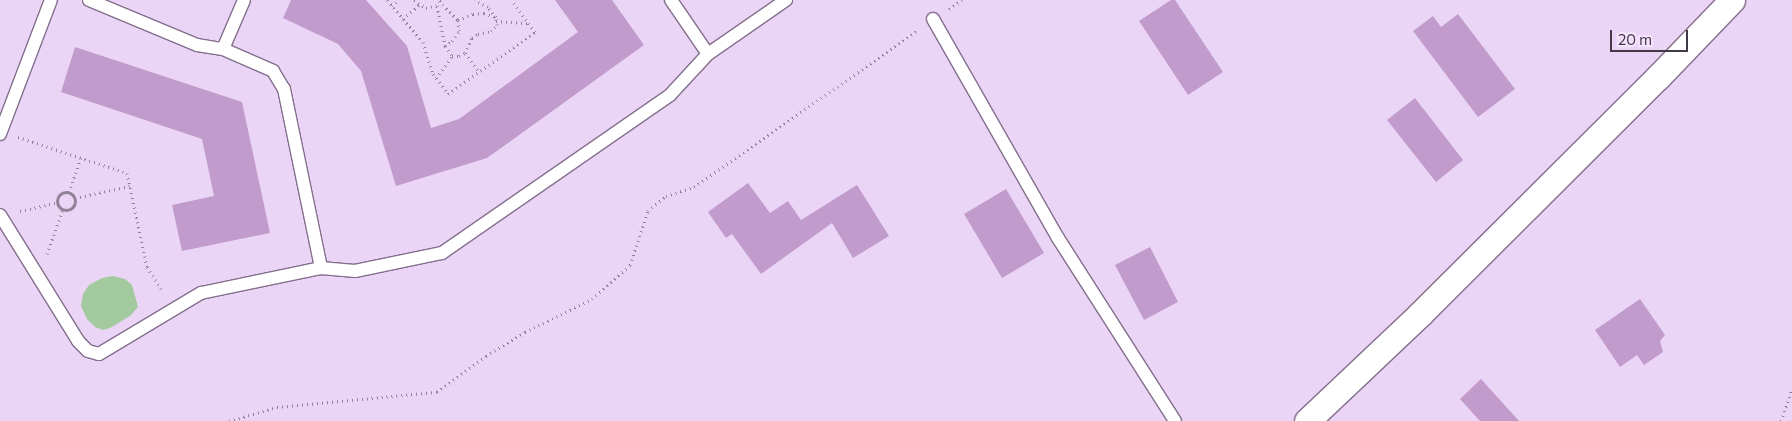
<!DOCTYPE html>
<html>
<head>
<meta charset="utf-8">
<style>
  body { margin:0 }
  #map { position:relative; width:1792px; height:421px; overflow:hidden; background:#ebd5f6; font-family:Commissioner,sans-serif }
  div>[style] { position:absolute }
  .green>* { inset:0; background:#a3c99f }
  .building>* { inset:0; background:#c19bcc }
  .path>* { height:3px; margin-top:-1.5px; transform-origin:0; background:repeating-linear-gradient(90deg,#908298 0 1px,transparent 0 5px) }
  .path>.ring { margin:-1.5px; padding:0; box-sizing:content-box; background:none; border:3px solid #908298; border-radius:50% }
  .roads { filter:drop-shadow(1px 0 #836f8c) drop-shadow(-1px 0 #836f8c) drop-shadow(0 1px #836f8c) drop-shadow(0 -1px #836f8c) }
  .service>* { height:12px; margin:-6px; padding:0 6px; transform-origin:6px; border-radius:6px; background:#fff }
  .minor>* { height:25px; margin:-12.5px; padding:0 12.5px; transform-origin:12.5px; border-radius:12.5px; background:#fff }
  span { translate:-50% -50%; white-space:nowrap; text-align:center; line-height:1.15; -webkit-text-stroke:4px #f6e4ff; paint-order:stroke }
  .scale { position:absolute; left:1610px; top:30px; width:78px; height:22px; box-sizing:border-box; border:2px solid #413946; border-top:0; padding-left:6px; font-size:15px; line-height:18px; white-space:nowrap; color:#413946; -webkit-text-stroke:4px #f6e4ff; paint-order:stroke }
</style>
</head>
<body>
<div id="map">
  <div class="green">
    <div style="clip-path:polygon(113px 276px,125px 279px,132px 285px,138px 307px,130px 316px,110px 328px,103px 330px,95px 327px,87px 319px,81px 306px,83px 294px,89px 285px,102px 278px)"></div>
  </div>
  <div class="building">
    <div style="clip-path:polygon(291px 0,366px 0,407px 46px,431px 128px,459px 119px,578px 32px,555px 0,612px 0,644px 45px,487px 158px,396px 186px,361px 71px,338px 44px,283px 18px)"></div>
    <div style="clip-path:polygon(1171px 0,1175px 0,1223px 72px,1188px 95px,1139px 21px)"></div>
    <div style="clip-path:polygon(1458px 14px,1515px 89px,1478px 117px,1413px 31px,1433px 16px,1441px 27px)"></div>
    <div style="clip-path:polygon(75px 47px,242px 102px,270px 233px,182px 251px,172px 205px,214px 196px,202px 139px,61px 92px)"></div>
    <div style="clip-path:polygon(1415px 98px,1463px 160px,1436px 182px,1387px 120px)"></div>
    <div style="clip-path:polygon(748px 183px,770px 213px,788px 201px,801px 220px,857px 185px,889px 236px,853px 258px,832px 223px,761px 274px,732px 234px,726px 238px,708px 212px)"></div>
    <div style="clip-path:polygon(1006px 189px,1044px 253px,1002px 278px,964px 214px)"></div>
    <div style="clip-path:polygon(1150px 247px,1178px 302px,1144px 320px,1115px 265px)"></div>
    <div style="clip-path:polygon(1640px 299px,1665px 335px,1660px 341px,1663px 352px,1644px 365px,1637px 355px,1620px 367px,1595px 330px)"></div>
    <div style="clip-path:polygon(1481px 379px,1519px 421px,1480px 421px,1460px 399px)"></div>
  </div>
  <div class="path">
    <div style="left:387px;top:0;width:55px;rotate:49.4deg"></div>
    <div style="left:423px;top:42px;width:34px;rotate:73deg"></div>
    <div style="left:433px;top:74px;width:25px;rotate:53deg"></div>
    <div style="left:448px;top:94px;width:107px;rotate:-35.5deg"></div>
    <div style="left:535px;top:32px;width:39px;rotate:-126deg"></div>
    <div style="left:414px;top:0;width:14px;rotate:34deg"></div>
    <div style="left:426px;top:8px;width:11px;rotate:-15deg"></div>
    <div style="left:441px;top:0;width:2px;rotate:153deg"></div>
    <div style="left:439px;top:1px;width:27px;rotate:45deg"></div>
    <div style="left:458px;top:20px;width:16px;rotate:-22deg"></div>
    <div style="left:473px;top:14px;width:11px;rotate:-5deg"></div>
    <div style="left:484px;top:13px;width:12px;rotate:20deg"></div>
    <div style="left:392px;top:6px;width:8px;rotate:-45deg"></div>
    <div style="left:437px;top:6px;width:41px;rotate:78.7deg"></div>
    <div style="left:445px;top:46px;width:12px;rotate:55deg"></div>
    <div style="left:452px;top:56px;width:7px"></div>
    <div style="left:459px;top:56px;width:7px;rotate:-27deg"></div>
    <div style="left:465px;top:53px;width:17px;rotate:-65deg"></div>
    <div style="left:472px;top:38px;width:7px;rotate:-34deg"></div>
    <div style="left:478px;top:34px;width:13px;rotate:-13deg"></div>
    <div style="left:491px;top:31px;width:8px;rotate:-45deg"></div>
    <div style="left:497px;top:25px;width:8px;rotate:-97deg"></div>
    <div style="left:496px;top:17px;width:13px;rotate:-129deg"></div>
    <div style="left:488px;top:7px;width:15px;rotate:-152deg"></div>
    <div style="left:949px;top:9px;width:16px;rotate:-35deg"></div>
    <div style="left:403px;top:19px;width:21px;rotate:-41deg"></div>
    <div style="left:496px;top:21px;width:32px;rotate:4deg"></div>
    <div style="left:445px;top:46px;width:9px;rotate:-36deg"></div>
    <div style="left:452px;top:41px;width:12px;rotate:-55deg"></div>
    <div style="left:459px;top:31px;width:11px;rotate:-95deg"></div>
    <div style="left:465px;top:53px;width:24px;rotate:54deg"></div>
    <div style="left:436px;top:78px;width:27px;rotate:-54deg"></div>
    <div style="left:18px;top:137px;width:115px;rotate:18.3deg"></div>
    <div style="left:127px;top:173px;width:96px;rotate:78deg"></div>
    <div style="left:147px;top:267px;width:30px;rotate:57deg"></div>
    <div class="ring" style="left:57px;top:192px;width:15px;height:15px"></div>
    <div style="left:69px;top:192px;width:36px;rotate:-71deg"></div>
    <div style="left:75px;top:198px;width:56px;rotate:-12.3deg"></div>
    <div style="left:20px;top:211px;width:37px;rotate:-13deg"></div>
    <div style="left:47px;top:254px;width:48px;rotate:-70.4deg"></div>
    <div style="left:229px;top:421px;width:50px;rotate:-16.3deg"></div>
    <div style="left:277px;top:407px;width:161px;rotate:-5.4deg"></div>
    <div style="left:437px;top:392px;width:61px;rotate:-36.3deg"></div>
    <div style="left:486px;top:356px;width:46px;rotate:-31.6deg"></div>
    <div style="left:525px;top:332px;width:75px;rotate:-26.2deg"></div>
    <div style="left:592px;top:299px;width:51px;rotate:-41.8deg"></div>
    <div style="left:630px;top:265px;width:57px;rotate:-71.6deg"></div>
    <div style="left:648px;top:211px;width:23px;rotate:-40deg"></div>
    <div style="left:666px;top:196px;width:29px;rotate:-18deg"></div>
    <div style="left:694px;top:187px;width:272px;rotate:-35deg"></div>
    <div style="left:1781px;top:421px;width:34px;rotate:-71deg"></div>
  </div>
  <div class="roads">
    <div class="service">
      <div style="left:89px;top:0;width:117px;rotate:22.6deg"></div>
      <div style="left:197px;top:45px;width:26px;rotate:9deg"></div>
      <div style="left:223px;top:49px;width:55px;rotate:23.7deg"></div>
      <div style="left:273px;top:71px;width:21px;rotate:59deg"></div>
      <div style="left:284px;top:89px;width:183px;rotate:78.3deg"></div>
      <div style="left:671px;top:0;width:65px;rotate:55.6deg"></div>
      <div style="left:933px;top:19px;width:252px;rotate:60.3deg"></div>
      <div style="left:1058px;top:238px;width:217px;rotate:57.4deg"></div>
      <div style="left:223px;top:49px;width:53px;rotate:-66.8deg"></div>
      <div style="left:0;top:134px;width:143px;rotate:-69.2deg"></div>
      <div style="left:0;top:215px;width:148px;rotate:58.2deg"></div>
      <div style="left:78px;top:341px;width:14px;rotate:45deg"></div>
      <div style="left:88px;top:351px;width:11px;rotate:15deg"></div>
      <div style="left:99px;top:354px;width:119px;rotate:-30.9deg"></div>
      <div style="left:201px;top:293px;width:123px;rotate:-11.8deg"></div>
      <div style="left:321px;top:268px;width:34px;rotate:5deg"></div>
      <div style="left:355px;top:271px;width:89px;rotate:-11.7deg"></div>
      <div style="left:442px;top:253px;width:277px;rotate:-34.7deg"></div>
      <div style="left:670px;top:95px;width:56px;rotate:-47.2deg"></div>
      <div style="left:708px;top:54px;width:95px;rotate:-34.7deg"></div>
    </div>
    <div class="minor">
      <div style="left:1307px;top:421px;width:156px;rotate:-43.4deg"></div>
      <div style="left:1420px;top:314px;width:336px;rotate:-44.9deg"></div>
      <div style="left:1658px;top:77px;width:107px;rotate:-46.1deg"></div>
    </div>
  </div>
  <div class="scale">20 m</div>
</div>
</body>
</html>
